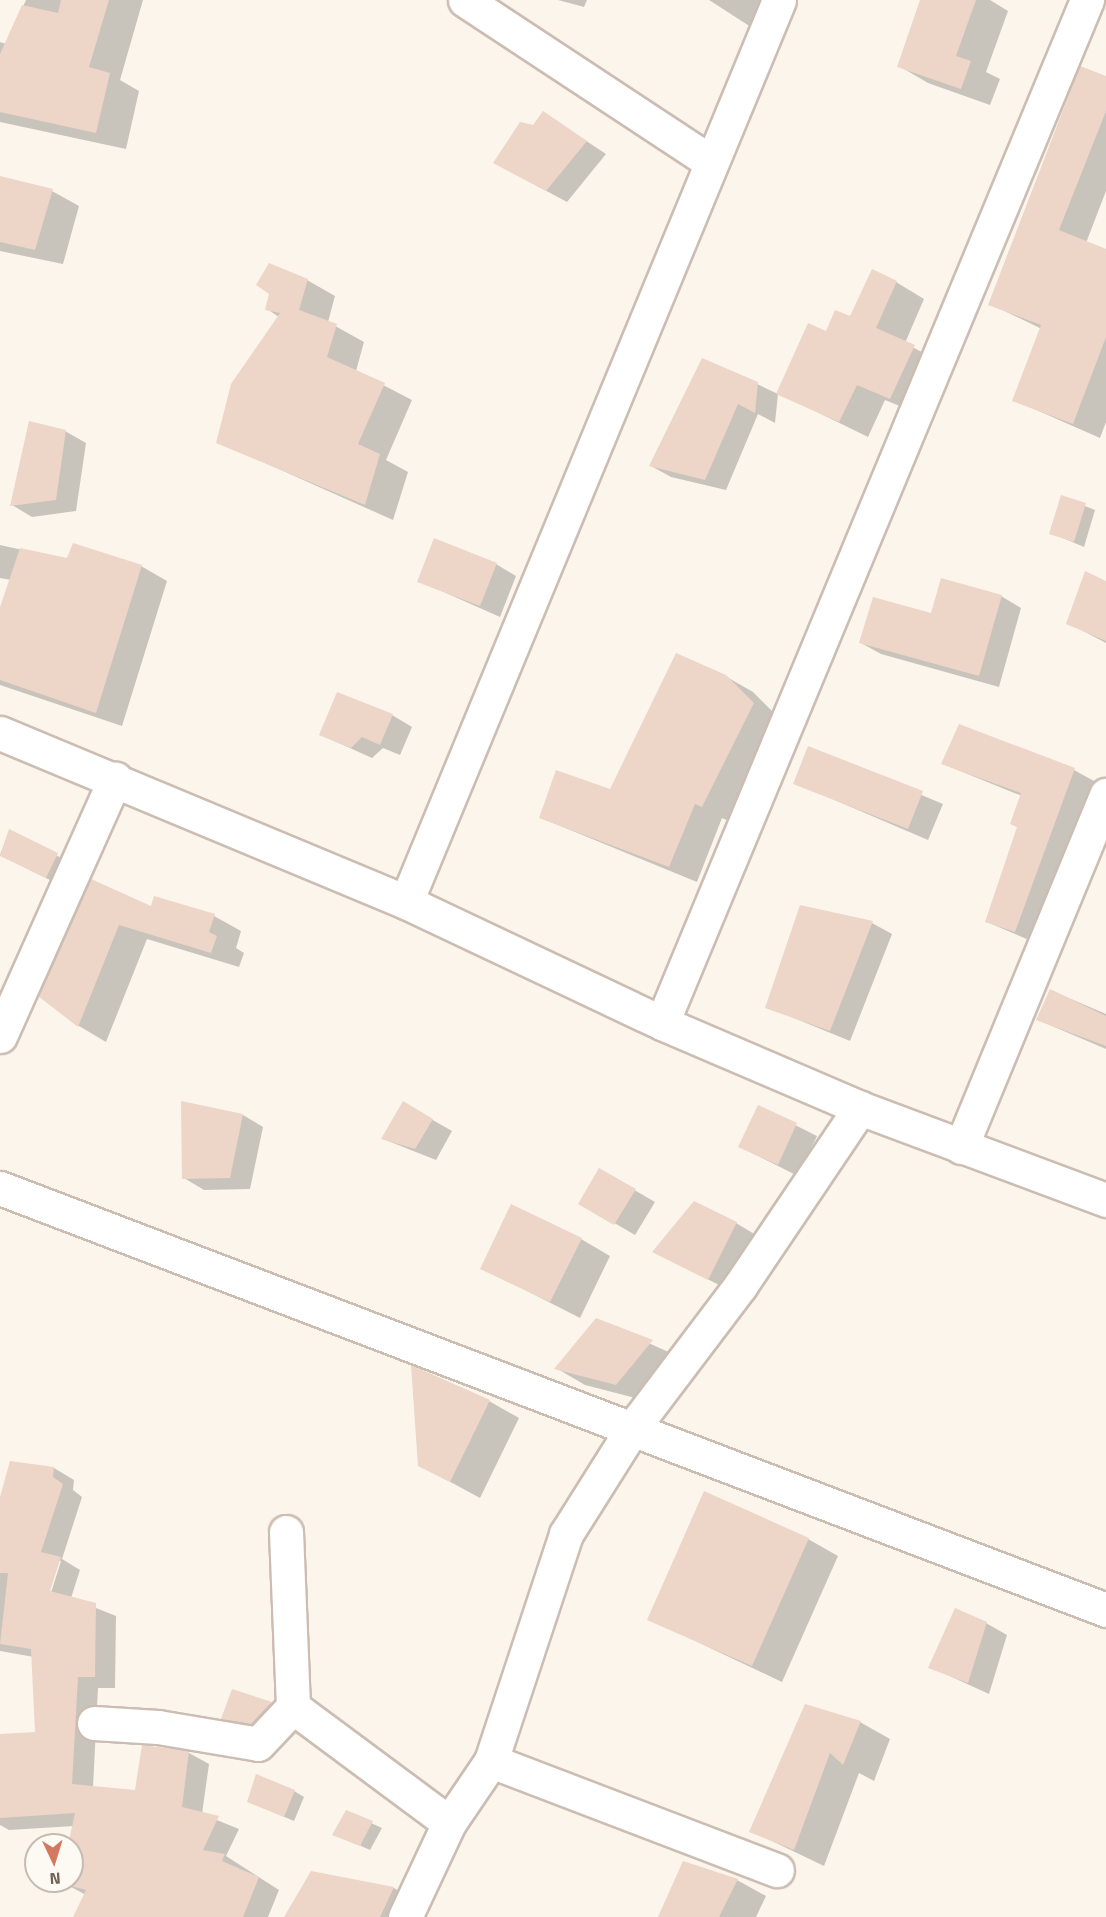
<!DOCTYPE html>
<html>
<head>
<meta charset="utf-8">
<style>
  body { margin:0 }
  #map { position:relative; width:1106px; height:1917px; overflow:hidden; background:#fbf5ec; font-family:"Titillium Web",sans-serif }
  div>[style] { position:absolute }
  .shadow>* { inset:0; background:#0003 }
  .building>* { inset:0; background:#edd5c7 }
  .roads { filter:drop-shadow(2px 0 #ccbdb3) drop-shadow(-2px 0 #ccbdb3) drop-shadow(0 2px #ccbdb3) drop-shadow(0 -2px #ccbdb3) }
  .minor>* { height:33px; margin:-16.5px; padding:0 16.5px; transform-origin:16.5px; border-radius:16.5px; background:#fff }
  span { translate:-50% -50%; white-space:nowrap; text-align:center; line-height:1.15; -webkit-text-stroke:4.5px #fdf9f3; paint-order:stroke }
  .north { position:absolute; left:24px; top:1833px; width:60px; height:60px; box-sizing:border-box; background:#fdf9f3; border:2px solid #c6bbb2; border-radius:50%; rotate:176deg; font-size:16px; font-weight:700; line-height:24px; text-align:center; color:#745d51 }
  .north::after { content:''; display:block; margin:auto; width:21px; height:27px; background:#d57861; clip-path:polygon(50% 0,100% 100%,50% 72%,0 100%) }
</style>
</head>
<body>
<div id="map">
  <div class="shadow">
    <div style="clip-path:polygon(26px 0,143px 0,120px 80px,139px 91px,126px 149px,0 122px,0 42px,6px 44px)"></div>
    <div style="clip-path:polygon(558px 0,587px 0,584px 7px)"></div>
    <div style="clip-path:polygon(709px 0,767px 0,754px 29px)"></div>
    <div style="clip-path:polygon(922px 0,990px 0,1008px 11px,986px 72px,1000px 79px,990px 105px,928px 83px,899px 66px)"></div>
    <div style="clip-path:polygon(1106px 78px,1106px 191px,1086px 243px,1106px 250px,1106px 422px,1100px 438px,1014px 400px,1042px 329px,990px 304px)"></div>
    <div style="clip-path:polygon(544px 113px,606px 154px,567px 202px,515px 174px)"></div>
    <div style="clip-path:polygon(0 177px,52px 191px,79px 206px,63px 264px,0 251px)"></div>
    <div style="clip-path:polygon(307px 280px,335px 296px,328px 322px,364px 342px,356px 371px,412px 400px,386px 460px,408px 472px,393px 520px,218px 442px,279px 317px,267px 309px)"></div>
    <div style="clip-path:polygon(896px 282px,924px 299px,905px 343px,942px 363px,919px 414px,885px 400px,868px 437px,778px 393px,826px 333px)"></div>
    <div style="clip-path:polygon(757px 384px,778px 394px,775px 423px,758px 414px,726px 490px,671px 477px,651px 466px)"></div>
    <div style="clip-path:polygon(65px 431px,86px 443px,76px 511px,32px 517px,12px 505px)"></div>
    <div style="clip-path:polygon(1062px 497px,1095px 510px,1084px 547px,1051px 533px)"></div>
    <div style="clip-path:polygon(0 545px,68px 560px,141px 566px,167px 581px,122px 726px,0 685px,0 612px,11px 580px,0 578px)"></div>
    <div style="clip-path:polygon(496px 564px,516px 576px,500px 617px,419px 581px)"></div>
    <div style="clip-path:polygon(1106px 583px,1106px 643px,1068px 623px)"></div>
    <div style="clip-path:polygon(1001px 596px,1021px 608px,999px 687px,881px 654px,861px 643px)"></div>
    <div style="clip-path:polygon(725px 676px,753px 692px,780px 719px,729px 821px,722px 818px,697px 882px,541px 818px,611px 791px)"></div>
    <div style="clip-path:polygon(392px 715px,412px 727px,400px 755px,383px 748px,372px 758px,321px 735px)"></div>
    <div style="clip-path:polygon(809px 748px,943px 804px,928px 840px,795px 783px)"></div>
    <div style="clip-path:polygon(943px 764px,1074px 770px,1094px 781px,1036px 943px,987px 922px,1019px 827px,1022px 796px)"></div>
    <div style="clip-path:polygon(9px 831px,77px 866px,66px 888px,0 855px)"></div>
    <div style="clip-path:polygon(92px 881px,152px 908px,214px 916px,241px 931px,236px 948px,244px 953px,239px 967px,147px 939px,106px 1042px,79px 1026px,40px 996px)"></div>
    <div style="clip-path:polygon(872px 923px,892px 934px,850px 1041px,767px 1007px)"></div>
    <div style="clip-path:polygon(1050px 990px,1106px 1014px,1106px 1049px,1038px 1020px)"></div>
    <div style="clip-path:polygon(403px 1103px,452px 1131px,436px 1160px,383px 1139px)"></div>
    <div style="clip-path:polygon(759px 1107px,817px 1136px,798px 1176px,740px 1147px)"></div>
    <div style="clip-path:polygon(243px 1115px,263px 1127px,250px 1189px,204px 1190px,184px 1178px)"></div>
    <div style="clip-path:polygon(600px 1170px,655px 1202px,635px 1235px,580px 1203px)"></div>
    <div style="clip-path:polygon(736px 1223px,756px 1235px,729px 1290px,654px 1252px)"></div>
    <div style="clip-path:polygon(581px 1239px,610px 1256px,580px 1318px,482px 1268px)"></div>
    <div style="clip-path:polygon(597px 1320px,682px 1358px,647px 1401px,585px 1385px,556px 1368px)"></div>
    <div style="clip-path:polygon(489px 1401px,519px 1418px,480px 1498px,419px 1465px)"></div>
    <div style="clip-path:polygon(evenodd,12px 1462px,54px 1468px,74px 1480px,73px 1490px,82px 1497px,62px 1559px,80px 1570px,71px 1598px,116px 1616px,115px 1688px,98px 1688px,93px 1788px,136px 1791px,189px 1753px,209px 1764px,202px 1814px,239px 1829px,226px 1856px,279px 1890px,268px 1917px,75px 1917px,86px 1895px,62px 1882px,72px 1881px,74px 1826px,9px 1830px,0 1825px,0 1736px,36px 1734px,34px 1657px,0 1651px,0 1502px,12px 1462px,58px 1561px,61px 1561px,49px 1599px,46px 1598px,58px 1561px)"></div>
    <div style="clip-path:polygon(808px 1539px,838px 1556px,782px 1682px,649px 1619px)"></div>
    <div style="clip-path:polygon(986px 1623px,1007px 1635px,989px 1694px,930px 1667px)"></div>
    <div style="clip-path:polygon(233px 1690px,271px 1704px,280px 1709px,262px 1728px,232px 1723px,222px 1718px)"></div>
    <div style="clip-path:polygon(860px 1722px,890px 1739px,874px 1781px,859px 1773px,824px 1866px,751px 1831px)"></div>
    <div style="clip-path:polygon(294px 1791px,304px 1797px,294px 1821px,249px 1802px)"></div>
    <div style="clip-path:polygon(347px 1812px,382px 1828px,370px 1850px,334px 1834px)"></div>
    <div style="clip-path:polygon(312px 1872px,394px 1888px,414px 1899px,405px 1917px,285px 1917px)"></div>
    <div style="clip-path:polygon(737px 1880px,766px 1896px,756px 1917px,659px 1917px)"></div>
  </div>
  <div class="building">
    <div style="clip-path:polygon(61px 0,109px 0,89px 67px,110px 73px,96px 133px,0 112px,0 54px,22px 5px,58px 13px)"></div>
    <div style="clip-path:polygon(920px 0,976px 0,956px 56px,971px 61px,961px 89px,897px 67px)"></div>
    <div style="clip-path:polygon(1080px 66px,1106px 76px,1106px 111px,1059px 230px,1106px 249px,1106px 337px,1073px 424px,1012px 401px,1041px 325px,988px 305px)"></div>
    <div style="clip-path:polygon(543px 111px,587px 141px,546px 191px,493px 163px,520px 122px,533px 125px)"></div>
    <div style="clip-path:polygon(0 176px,53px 189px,35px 250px,0 242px)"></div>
    <div style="clip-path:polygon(269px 263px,308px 279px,299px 310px,337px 324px,327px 357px,385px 383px,358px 444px,380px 454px,365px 505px,216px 443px,231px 384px,280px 313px,265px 310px,269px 294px,256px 285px)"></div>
    <div style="clip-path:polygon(872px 269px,897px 281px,876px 328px,915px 345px,890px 399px,857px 385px,839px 422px,776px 394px,808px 323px,826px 331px,835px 310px,850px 316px)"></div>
    <div style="clip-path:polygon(702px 358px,758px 382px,755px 413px,738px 404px,705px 480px,649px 466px)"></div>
    <div style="clip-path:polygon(29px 421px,66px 430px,56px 500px,10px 506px)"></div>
    <div style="clip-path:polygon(1061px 495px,1086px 503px,1074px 542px,1049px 534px)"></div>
    <div style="clip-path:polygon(434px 538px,497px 563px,480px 606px,417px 582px)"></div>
    <div style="clip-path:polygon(73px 543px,142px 565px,96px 713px,0 680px,0 607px,20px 548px,67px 558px)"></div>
    <div style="clip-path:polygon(1085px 571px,1106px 581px,1106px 641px,1066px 624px)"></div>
    <div style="clip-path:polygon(941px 578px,1002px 595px,979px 676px,859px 643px,873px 597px,931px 613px)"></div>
    <div style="clip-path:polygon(676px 653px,726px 675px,754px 703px,702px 807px,695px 804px,669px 867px,539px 818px,556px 770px,610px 789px)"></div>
    <div style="clip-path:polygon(337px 692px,393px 714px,380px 745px,362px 737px,351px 748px,319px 735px)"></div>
    <div style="clip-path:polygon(959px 724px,1075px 768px,1015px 932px,985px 922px,1017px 827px,1010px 824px,1021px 793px,941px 764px)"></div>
    <div style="clip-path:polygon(808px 746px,923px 791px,908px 829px,793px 784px)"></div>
    <div style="clip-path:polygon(9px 829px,58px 853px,46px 878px,0 856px)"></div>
    <div style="clip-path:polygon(91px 879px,151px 906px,154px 896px,215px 914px,209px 932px,217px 936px,211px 953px,119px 925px,78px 1027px,38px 996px)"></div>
    <div style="clip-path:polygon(800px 905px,873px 921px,830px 1031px,765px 1008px)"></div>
    <div style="clip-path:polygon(1050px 989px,1106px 1016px,1106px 1046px,1036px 1020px)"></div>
    <div style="clip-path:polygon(181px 1101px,243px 1114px,230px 1178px,182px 1179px)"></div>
    <div style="clip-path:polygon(403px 1101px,433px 1119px,415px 1149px,381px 1139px)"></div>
    <div style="clip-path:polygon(758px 1105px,797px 1123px,778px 1165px,738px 1147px)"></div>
    <div style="clip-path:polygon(599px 1168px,636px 1189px,614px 1225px,578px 1204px)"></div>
    <div style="clip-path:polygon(694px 1201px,737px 1222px,708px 1280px,652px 1252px)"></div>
    <div style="clip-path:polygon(511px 1204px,582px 1238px,550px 1302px,480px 1269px)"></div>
    <div style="clip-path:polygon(596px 1318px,653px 1340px,616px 1385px,554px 1369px)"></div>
    <div style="clip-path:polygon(411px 1365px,490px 1400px,450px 1482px,418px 1466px)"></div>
    <div style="clip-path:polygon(10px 1461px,54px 1467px,53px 1477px,63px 1484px,41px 1552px,61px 1557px,50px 1591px,96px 1603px,95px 1677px,78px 1677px,72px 1784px,135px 1790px,142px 1745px,189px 1751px,182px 1807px,219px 1816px,203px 1850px,225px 1854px,222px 1861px,259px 1877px,243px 1917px,73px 1917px,86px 1890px,60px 1883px,72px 1881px,68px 1845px,75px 1813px,0 1818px,0 1734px,35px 1732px,31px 1649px,0 1644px,8px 1573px,0 1573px,0 1497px)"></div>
    <div style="clip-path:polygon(704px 1491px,809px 1538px,752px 1666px,647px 1620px)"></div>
    <div style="clip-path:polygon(955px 1608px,987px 1622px,968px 1683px,928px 1668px)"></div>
    <div style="clip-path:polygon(232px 1689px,272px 1702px,251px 1724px,221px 1719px)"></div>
    <div style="clip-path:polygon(805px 1704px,861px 1721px,843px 1765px,830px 1753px,794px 1850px,749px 1832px)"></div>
    <div style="clip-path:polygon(256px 1774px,295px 1790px,284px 1817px,247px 1802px)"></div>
    <div style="clip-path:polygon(346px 1810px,373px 1821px,360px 1846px,332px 1835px)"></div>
    <div style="clip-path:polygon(683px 1861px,738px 1879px,719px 1917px,658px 1917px)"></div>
    <div style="clip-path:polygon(311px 1871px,394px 1887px,380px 1917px,284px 1917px)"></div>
  </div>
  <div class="roads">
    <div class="minor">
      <div style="left:465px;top:0;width:292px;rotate:33.4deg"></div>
      <div style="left:0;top:733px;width:440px;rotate:22.6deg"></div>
      <div style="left:406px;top:902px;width:283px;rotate:25.3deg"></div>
      <div style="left:662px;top:1023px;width:215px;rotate:23.2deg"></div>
      <div style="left:860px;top:1108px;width:263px;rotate:20.5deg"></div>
      <div style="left:406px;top:902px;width:976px;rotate:-67.53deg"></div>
      <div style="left:662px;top:1023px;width:1108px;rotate:-67.44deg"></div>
      <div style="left:0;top:1036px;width:282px;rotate:-65.9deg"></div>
      <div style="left:961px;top:1147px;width:381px;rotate:-67.6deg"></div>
      <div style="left:0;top:1188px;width:1184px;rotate:20.88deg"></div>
      <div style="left:286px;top:1532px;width:175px;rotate:87.7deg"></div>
      <div style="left:293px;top:1707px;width:194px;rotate:36.6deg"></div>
      <div style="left:94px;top:1723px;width:64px;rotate:3.6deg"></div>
      <div style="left:158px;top:1727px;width:101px;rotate:9.6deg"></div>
      <div style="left:258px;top:1744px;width:51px;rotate:-46.6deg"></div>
      <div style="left:491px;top:1761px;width:306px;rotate:20.9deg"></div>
      <div style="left:405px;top:1917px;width:104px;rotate:-64.9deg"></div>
      <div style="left:449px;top:1823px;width:75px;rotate:-55.9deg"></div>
      <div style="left:491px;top:1761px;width:239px;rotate:-71.7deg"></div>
      <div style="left:566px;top:1534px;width:124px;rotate:-57.8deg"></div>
      <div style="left:632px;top:1429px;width:179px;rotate:-52.9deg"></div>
      <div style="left:740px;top:1286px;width:215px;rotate:-56deg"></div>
    </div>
  </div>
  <div class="north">N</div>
</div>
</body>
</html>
